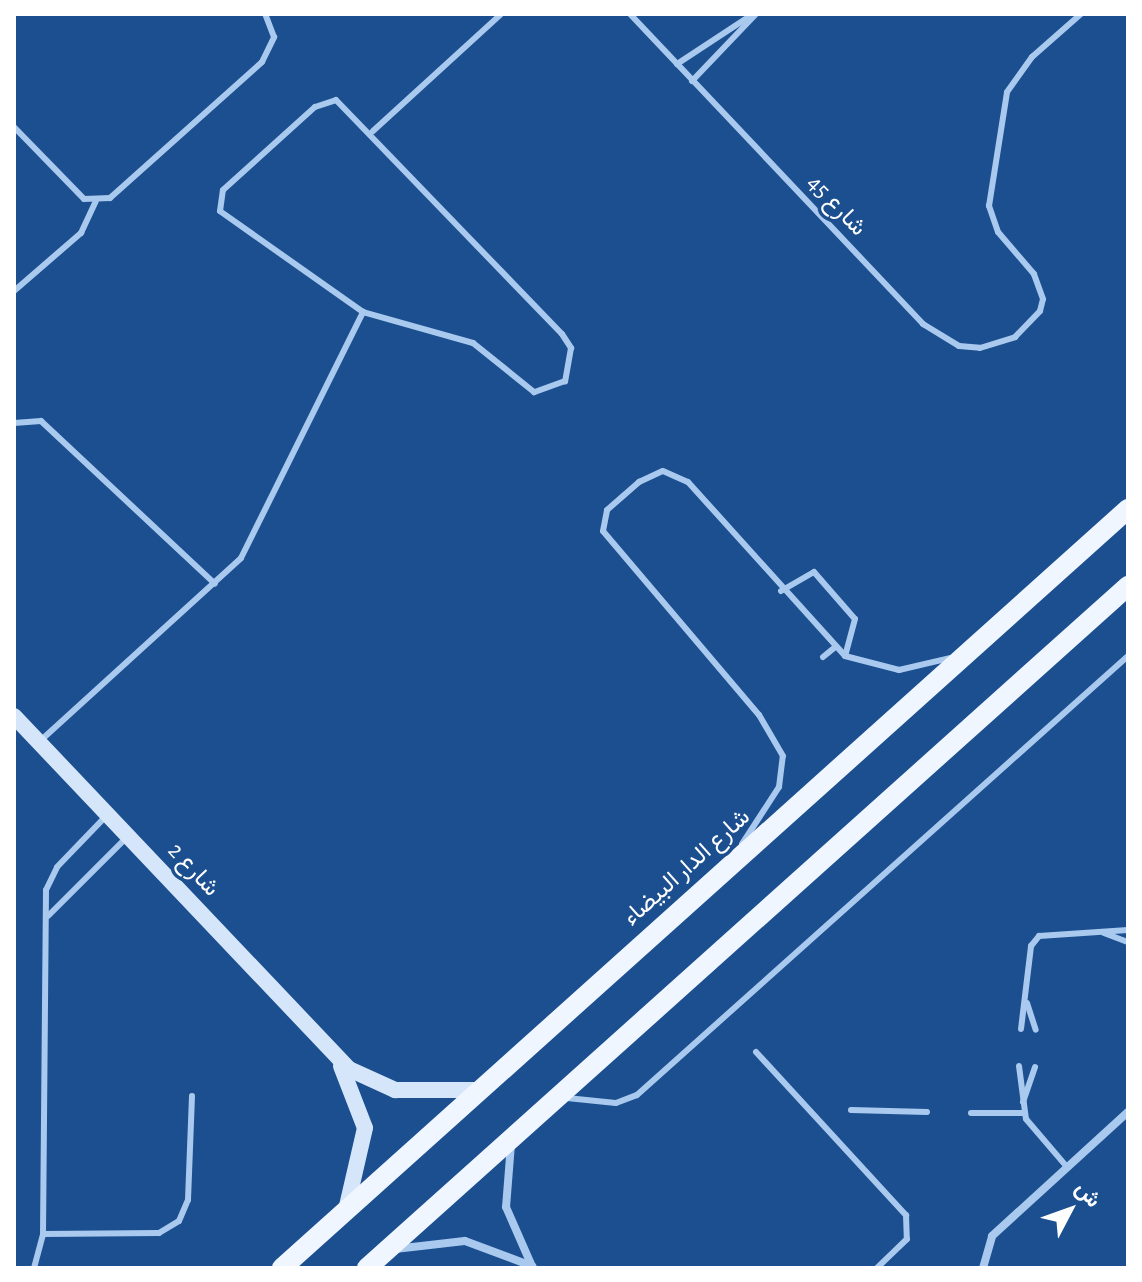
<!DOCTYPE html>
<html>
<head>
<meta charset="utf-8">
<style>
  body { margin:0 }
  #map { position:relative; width:1142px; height:1282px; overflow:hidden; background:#1b4f8f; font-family:"Alegreya Sans",Vazirmatn,sans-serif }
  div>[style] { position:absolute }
  .lane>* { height:6px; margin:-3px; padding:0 3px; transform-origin:3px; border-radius:3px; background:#a9c9ee }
  .street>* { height:8px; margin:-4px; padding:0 4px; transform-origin:4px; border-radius:4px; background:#a9c9ee }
  .secondary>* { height:16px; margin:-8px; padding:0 8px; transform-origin:8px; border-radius:8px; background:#d6e6fa }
  .primary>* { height:20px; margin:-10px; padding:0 10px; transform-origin:10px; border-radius:10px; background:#f0f6ff }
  span { translate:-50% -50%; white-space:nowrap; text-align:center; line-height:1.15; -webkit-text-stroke:7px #1b4f8f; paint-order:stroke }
  .street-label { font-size:24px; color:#fff }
  .frame { position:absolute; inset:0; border:16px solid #fff; pointer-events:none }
  .north { position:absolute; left:1030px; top:1170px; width:80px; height:80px; -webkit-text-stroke:6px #1b4f8f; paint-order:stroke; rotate:49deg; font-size:22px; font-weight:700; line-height:32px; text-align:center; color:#fff }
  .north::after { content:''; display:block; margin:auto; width:28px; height:36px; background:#fff; clip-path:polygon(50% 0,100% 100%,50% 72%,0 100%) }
</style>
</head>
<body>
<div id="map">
  <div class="lane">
    <div style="left:630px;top:14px;width:427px;rotate:46.6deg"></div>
    <div style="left:923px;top:324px;width:42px;rotate:31.4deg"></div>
    <div style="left:959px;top:346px;width:21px;rotate:5deg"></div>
    <div style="left:980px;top:348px;width:37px;rotate:-17deg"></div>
    <div style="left:1015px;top:337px;width:36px;rotate:-46deg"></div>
    <div style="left:1040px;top:311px;width:12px;rotate:-76deg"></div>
    <div style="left:1043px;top:299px;width:27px;rotate:-110deg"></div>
    <div style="left:1034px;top:274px;width:55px;rotate:-130.6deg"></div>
    <div style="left:998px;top:232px;width:28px;rotate:-109deg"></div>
    <div style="left:989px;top:206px;width:115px;rotate:-81deg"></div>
    <div style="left:1007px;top:92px;width:43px;rotate:-54.5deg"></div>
    <div style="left:1032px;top:57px;width:65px;rotate:-41.3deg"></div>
    <div style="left:677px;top:64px;width:91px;rotate:-33.3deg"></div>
    <div style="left:692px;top:81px;width:93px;rotate:-46.3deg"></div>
    <div style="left:336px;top:100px;width:325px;rotate:46deg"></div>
    <div style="left:562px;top:334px;width:17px;rotate:57deg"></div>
    <div style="left:571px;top:348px;width:34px;rotate:100deg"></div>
    <div style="left:565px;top:381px;width:33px;rotate:160deg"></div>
    <div style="left:534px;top:392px;width:78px;rotate:-141.2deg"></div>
    <div style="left:473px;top:343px;width:114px;rotate:-164.3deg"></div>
    <div style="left:363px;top:312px;width:175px;rotate:-144.8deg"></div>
    <div style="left:220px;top:211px;width:21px;rotate:-82deg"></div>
    <div style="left:223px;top:190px;width:124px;rotate:-42.1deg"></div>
    <div style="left:315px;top:107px;width:22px;rotate:-18deg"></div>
    <div style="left:14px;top:127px;width:100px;rotate:45.8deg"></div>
    <div style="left:84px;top:199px;width:26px;rotate:-2deg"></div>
    <div style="left:110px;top:198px;width:204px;rotate:-41.8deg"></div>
    <div style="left:262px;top:62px;width:28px;rotate:-64deg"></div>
    <div style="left:274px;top:37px;width:25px;rotate:-111deg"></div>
    <div style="left:373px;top:131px;width:173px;rotate:-42.4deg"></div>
    <div style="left:14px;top:291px;width:89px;rotate:-40.9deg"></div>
    <div style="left:81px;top:233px;width:35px;rotate:-65deg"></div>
    <div style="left:14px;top:423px;width:27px;rotate:-4deg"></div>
    <div style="left:41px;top:421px;width:238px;rotate:43.1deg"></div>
    <div style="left:781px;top:591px;width:38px;rotate:-30deg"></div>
    <div style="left:814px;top:572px;width:62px;rotate:48.9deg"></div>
    <div style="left:855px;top:619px;width:38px;rotate:105deg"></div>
    <div style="left:823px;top:657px;width:14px;rotate:-39deg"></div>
    <div style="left:39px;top:742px;width:273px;rotate:-42.3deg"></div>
    <div style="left:241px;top:558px;width:275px;rotate:-63.6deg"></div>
    <div style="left:742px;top:844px;width:68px;rotate:-57deg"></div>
    <div style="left:779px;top:787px;width:31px;rotate:-83deg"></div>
    <div style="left:783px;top:756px;width:48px;rotate:-120.3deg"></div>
    <div style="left:759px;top:715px;width:241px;rotate:-130.3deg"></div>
    <div style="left:603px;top:531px;width:21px;rotate:-79deg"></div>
    <div style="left:607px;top:510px;width:43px;rotate:-41.2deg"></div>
    <div style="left:639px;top:482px;width:26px;rotate:-25deg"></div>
    <div style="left:663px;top:471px;width:27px;rotate:24deg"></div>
    <div style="left:688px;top:482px;width:234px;rotate:47.9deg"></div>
    <div style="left:845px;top:656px;width:56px;rotate:14.5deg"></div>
    <div style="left:899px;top:670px;width:52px;rotate:-13.2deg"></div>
    <div style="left:48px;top:916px;width:112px;rotate:-45deg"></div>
    <div style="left:1104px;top:933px;width:26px;rotate:21deg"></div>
    <div style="left:1027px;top:1003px;width:28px;rotate:72deg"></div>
    <div style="left:1021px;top:1029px;width:84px;rotate:-83.1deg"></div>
    <div style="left:1031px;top:946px;width:13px;rotate:-51deg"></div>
    <div style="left:1039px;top:936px;width:89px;rotate:-3.9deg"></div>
    <div style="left:756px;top:1052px;width:222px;rotate:47.4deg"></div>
    <div style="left:906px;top:1215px;width:24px;rotate:88deg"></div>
    <div style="left:907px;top:1239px;width:42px;rotate:136deg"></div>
    <div style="left:1019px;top:1066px;width:53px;rotate:82.5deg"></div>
    <div style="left:1026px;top:1119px;width:63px;rotate:49.5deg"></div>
    <div style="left:567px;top:1098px;width:49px;rotate:5.8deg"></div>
    <div style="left:616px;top:1103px;width:22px;rotate:-21deg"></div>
    <div style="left:637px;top:1095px;width:659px;rotate:-41.8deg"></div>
    <div style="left:1023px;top:1102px;width:37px;rotate:-71deg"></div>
    <div style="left:851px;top:1110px;width:76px;rotate:1.5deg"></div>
    <div style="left:971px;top:1113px;width:53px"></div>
    <div style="left:43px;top:1234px;width:116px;rotate:-0.5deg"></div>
    <div style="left:159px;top:1233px;width:23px;rotate:-31deg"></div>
    <div style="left:179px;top:1221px;width:23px;rotate:-67deg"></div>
    <div style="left:188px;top:1200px;width:104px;rotate:-87.8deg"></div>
    <div style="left:34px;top:1268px;width:35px;rotate:-75deg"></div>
    <div style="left:43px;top:1234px;width:344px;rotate:-89.5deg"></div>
    <div style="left:46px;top:890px;width:25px;rotate:-64deg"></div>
    <div style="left:57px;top:867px;width:71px;rotate:-46.1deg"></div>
  </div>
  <div class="street">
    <div style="left:511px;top:1144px;width:63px;rotate:94.5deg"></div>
    <div style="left:506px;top:1207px;width:62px;rotate:66.3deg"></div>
    <div style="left:395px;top:1249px;width:70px;rotate:-6.5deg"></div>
    <div style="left:465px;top:1241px;width:72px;rotate:20.5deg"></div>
    <div style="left:983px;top:1268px;width:33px;rotate:-74deg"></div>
    <div style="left:992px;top:1236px;width:184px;rotate:-42.4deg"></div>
  </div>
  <div class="secondary">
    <div style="left:14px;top:716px;width:487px;rotate:46.5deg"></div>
    <div style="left:349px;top:1069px;width:51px;rotate:24.5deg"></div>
    <div style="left:395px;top:1090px;width:84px"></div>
    <div style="left:341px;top:1066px;width:66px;rotate:68.8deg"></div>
    <div style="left:365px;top:1128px;width:84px;rotate:103deg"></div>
  </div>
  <div class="primary">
    <div style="left:282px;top:1268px;width:1137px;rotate:-41.9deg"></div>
    <div style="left:367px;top:1268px;width:1022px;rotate:-41.87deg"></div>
  </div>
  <div class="street-label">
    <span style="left:836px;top:206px;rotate:46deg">شارع 45</span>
    <span style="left:687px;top:868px;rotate:-42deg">شارع الدار البيضاء</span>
    <span style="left:193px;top:870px;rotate:47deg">شارع 2</span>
  </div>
  <div class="frame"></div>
  <div class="north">ش</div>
</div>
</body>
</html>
